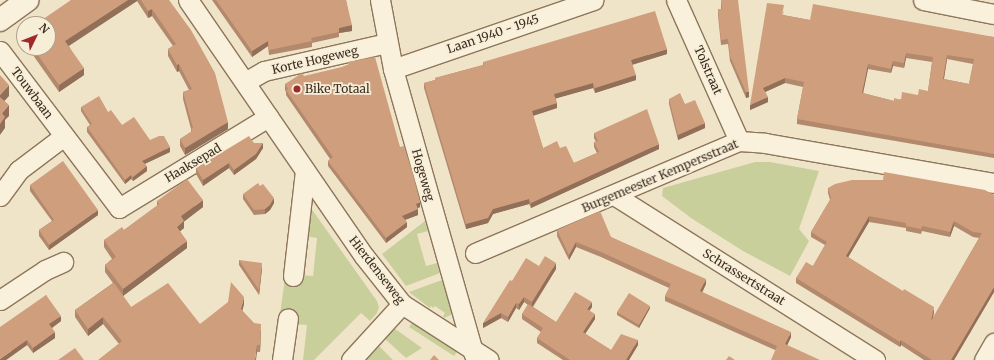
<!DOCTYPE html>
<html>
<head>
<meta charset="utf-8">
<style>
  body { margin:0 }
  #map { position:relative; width:994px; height:360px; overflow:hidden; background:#f0e4c8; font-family:Merriweather,serif }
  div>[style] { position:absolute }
  .green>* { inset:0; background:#c9cf9b }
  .roads { filter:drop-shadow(1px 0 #8d765c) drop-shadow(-1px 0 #8d765c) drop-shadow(0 1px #8d765c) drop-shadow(0 -1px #8d765c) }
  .street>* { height:19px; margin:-9.5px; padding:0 9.5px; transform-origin:9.5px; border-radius:9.5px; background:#faf1dc }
  .secondary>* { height:22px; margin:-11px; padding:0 11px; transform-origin:11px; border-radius:11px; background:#faf1dc }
  .wall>* { inset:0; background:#b2896c }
  .shaded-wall>* { inset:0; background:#916f58 }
  .building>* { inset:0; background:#cf9f7d }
  .dots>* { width:11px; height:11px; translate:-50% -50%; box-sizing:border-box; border:2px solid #f7eed8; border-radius:50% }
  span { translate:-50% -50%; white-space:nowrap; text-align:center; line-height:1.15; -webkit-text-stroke:3.5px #f7eed8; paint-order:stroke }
  .street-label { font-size:12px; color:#3d2e20 }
  .poi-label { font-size:12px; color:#3d2e20 }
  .left { translate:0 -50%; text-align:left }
  .north { position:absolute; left:16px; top:16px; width:40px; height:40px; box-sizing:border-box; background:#f7eed8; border:1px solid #ada18e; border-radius:50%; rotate:47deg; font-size:11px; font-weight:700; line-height:16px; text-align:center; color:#3d2e20 }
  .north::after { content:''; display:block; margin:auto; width:14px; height:18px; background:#9e2a2b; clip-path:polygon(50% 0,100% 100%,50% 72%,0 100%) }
</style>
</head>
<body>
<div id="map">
  <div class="green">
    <div style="clip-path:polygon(755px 162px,770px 162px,819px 171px,799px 229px,809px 241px,790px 276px,743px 251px,691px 218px,662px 196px,663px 188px)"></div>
    <div style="clip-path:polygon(308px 204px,377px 301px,379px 307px,377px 313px,370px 321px,361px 313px,314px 360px,303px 360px,307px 325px,295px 324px,280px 314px,285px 278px,300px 275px,313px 276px,317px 238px,305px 236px)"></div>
    <div style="clip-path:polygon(425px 221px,428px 231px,417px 234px,426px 266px,437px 263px,440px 273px,406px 286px,382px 254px)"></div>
    <div style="clip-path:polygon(442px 280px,452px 312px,451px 315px,444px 318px,443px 316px,445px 313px,435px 306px,433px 308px,431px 306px,430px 308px,409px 292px)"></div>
    <div style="clip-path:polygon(415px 319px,460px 348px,454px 356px,409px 327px)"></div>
    <div style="clip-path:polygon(391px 326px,422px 348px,406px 358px,385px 339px,385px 333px)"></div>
    <div style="clip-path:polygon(379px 346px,393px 360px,366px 360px)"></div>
  </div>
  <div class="roads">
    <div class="street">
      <div style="left:188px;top:0;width:311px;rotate:55.5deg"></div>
      <div style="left:364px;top:256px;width:61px;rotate:51.6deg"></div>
      <div style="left:402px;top:304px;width:103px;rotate:32.8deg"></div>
      <div style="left:380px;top:0;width:70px;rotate:79.3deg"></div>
      <div style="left:393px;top:69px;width:297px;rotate:74.2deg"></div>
      <div style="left:676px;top:0;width:154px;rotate:65.9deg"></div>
      <div style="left:923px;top:0;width:72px;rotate:11.2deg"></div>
      <div style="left:0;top:51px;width:197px;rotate:52.8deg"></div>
      <div style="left:119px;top:208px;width:175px;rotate:-31.4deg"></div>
      <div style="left:393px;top:69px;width:212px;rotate:-19deg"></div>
      <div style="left:245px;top:82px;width:22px;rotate:-30deg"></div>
      <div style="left:264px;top:71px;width:126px;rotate:-12.8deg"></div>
      <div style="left:614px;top:195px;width:309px;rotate:32.3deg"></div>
      <div style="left:0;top:196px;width:32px;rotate:-54deg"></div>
      <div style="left:19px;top:170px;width:56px;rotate:-37.1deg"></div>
      <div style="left:475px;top:253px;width:287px;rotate:-23deg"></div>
      <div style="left:739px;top:141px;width:26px;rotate:4deg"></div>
      <div style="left:765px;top:143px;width:232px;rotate:9.9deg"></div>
      <div style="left:293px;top:276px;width:106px;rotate:-83.5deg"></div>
      <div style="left:0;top:300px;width:54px;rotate:-33.7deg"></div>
      <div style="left:45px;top:270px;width:20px;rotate:-24deg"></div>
      <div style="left:282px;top:360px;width:42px;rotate:-81.9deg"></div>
      <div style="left:351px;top:360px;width:76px;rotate:-47.7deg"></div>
      <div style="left:984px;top:360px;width:20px;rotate:-60deg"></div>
    </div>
    <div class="secondary">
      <div style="left:0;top:20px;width:34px;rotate:-36deg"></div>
    </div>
  </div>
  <div class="wall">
    <div style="clip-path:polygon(71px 0,169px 0,228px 129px,185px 155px,180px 146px,180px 139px,191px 132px,191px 129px,183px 99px,183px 92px,189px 90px,179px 71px,177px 72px,168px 56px,168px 49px,173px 46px,152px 16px,148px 18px,137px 1px,69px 46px,84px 75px,59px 92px,28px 48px,48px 48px)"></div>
    <div style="clip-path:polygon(212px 0,346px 0,352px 31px,339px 33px,339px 37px,312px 43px,312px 47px,269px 55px,268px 46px,252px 57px)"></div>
    <div style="clip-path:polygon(721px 0,749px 97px,746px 98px,730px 61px,728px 44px,721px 45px,718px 15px,718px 9px,721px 9px)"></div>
    <div style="clip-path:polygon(evenodd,784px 10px,783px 15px,810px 20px,994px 37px,994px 158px,797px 124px,797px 119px,803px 87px,785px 83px,765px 92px,768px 102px,750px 110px,784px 10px,906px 58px,932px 62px,928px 91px,918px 95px,894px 101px,863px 93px,868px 69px,891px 73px,893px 66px,904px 68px,906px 58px,784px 10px,947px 59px,973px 64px,969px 84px,944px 79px,947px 59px)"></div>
    <div style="clip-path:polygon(667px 54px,632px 65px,636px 80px,595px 93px,593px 88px,556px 98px,557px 108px,533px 116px,543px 148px,560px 148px,574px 163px,597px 153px,594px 147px,594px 142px,596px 142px,594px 138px,594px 133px,659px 149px,531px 208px,529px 204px,493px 214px,488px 223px,466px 229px,424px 88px,424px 83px,435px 80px,435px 78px,483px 65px,483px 62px)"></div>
    <div style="clip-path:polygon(304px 76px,400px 147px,420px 207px,418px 208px,418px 215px,405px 220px,407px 227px,386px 243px,328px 166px,328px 161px,330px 159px,286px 95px,286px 92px,285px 90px,285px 84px)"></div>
    <div style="clip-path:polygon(669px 99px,685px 104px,705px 128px,678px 140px,669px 104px)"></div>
    <div style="clip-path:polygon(81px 107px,108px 112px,122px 125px,150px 140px,170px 152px,145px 164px,147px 171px,133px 181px,131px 179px,125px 184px,87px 132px,87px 127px,90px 125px,81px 111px)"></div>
    <div style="clip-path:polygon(254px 143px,263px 148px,256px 159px,234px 175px,229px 168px,203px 186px,196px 174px,196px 168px)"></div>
    <div style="clip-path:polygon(30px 185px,98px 215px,49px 250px,39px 236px,39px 230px,52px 221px,30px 191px)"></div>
    <div style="clip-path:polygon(evenodd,828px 188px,985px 190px,994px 292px,954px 360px,924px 360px,901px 345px,900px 347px,796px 283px,796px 278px,813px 266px,825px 245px,811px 237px,811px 232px,830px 200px,828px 193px,828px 188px,869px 222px,906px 228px,906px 231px,921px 234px,922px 231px,950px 237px,954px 226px,973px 237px,979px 238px,933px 318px,934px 312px,848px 257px,869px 222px)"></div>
    <div style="clip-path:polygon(243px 194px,274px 203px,270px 210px,265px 214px,254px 215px,243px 199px)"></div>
    <div style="clip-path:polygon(157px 201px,203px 207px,184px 221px,184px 228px,180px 231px,187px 248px,123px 296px,131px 307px,200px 324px,244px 304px,242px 311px,261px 331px,260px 352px,119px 344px,103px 324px,88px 336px,75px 317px,75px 310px,113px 283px,105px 272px,105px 265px,112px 259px,104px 247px,104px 240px,124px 230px,157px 206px)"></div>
    <div style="clip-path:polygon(557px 230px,611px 237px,706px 284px,702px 292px,791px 337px,787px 345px,775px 350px,665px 301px,665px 296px,669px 288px,601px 257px,576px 247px,569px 260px,557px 236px)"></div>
    <div style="clip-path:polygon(239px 260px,262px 268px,259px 295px,239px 265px)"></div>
    <div style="clip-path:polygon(539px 266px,556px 269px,533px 307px,556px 322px,592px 307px,589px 311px,595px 319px,585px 334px,611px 350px,638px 345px,629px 360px,563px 360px,537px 343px,537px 338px,541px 332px,522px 319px,522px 314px,528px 305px,524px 302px,519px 310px,516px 308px,508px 322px,501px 318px,483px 328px,512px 281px)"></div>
    <div style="clip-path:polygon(46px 295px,61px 321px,52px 328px,55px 338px,33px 353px,27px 345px,6px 360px)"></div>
    <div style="clip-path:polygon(650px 308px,639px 328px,617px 315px,617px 312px)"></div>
  </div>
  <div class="shaded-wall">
    <div style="clip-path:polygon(128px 0,137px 0,137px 1px,65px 48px,65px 41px)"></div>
    <div style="clip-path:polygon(152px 9px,152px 16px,148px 18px,148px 11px)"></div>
    <div style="clip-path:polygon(352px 25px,352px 31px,339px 33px,339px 28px)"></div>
    <div style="clip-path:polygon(268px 41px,268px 46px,252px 57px,252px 51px)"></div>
    <div style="clip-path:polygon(667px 49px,667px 54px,631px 65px,631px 60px)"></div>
    <div style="clip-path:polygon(906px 53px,906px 58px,904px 68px,904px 63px)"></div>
    <div style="clip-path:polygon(947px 55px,947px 59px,943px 84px,943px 79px)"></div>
    <div style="clip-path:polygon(893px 61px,893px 66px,891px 73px,891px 69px)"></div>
    <div style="clip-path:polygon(179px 64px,179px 71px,177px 72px,177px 65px)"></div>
    <div style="clip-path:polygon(868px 64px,868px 69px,862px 98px,862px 93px)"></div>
    <div style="clip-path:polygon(84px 68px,84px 75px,59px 92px,59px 85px)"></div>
    <div style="clip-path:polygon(636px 75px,636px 80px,595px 93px,595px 88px)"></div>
    <div style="clip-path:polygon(785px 78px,785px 83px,763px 93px,763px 88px)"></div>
    <div style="clip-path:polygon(593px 83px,593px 88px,554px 99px,554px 94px)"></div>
    <div style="clip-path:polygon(9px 85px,9px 96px,0 106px,0 95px)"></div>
    <div style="clip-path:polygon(746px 92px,749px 92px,749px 97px,746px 98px)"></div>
    <div style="clip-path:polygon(768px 97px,768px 102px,750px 110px,750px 105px)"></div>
    <div style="clip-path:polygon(557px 103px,557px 108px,532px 116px,532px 111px)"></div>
    <div style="clip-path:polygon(9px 105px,9px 116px,5px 120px,5px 128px,0 135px,0 124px,2px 113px)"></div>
    <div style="clip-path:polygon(228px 122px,228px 129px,185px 155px,185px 148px)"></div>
    <div style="clip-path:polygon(705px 123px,705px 128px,678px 140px,678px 135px)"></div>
    <div style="clip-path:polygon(263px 143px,263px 148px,256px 159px,234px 175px,234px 170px)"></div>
    <div style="clip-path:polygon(659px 144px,659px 149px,531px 208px,531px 203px)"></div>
    <div style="clip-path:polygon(170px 147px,170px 152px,142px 165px,142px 161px)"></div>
    <div style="clip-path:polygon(229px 163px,229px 168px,203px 186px,203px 180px)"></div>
    <div style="clip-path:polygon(147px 166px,147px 171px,133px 181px,133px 177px)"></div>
    <div style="clip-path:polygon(131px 175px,131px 179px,125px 184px,125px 180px)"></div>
    <div style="clip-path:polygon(274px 198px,274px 203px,270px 210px,265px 214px,265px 209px)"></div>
    <div style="clip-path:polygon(529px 199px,529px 204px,493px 214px,488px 223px,466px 229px,466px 224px,493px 209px)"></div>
    <div style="clip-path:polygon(203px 200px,203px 207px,181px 224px,181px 216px)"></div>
    <div style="clip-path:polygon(420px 202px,420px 207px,416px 209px,416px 204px)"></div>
    <div style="clip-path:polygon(418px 209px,418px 215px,402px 221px,402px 216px)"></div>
    <div style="clip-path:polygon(98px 210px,98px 215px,49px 250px,49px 245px)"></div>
    <div style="clip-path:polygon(869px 216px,869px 222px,846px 261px,846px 256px)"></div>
    <div style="clip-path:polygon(184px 221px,184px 228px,177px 234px,177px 227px)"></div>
    <div style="clip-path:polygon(954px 221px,954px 226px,950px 237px,950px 232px)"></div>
    <div style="clip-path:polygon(407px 222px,407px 227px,386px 243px,386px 238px)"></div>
    <div style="clip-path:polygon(187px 241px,187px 248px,123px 296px,123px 289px)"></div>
    <div style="clip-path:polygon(576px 242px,576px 247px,569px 260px,569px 255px)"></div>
    <div style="clip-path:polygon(262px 263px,262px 268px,259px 295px,259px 290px)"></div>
    <div style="clip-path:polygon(556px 263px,556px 269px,532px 307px,532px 302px)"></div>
    <div style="clip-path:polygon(706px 279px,706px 284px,700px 297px,700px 291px)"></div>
    <div style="clip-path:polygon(994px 287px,994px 292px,954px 360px,951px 360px)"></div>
    <div style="clip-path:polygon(244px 297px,244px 304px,241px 316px,241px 309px)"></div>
    <div style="clip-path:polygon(524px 297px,524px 302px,519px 310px,519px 304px)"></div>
    <div style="clip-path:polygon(592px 302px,592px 307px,587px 314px,587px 309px)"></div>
    <div style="clip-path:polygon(516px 303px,516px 308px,508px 322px,508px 317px)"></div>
    <div style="clip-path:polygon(650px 306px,650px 308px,639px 328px,639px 325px)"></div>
    <div style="clip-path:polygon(934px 307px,934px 312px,931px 326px,931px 321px)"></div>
    <div style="clip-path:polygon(501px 313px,501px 318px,483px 328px,483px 323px)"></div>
    <div style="clip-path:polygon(595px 314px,595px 319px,583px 337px,583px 332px)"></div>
    <div style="clip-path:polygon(61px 316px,61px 321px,49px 330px,49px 324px)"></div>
    <div style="clip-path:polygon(103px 317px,103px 324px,88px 336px,88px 329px)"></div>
    <div style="clip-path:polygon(261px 324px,261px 331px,260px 352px,260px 345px)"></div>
    <div style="clip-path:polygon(55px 332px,55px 338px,33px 353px,33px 348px)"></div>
    <div style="clip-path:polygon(791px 332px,791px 337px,785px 350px,785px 344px)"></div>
    <div style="clip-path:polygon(27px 340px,27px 345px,6px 360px,0 360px,0 359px)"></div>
    <div style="clip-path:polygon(638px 340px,638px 345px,629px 360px,626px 360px)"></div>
    <div style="clip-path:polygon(901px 340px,901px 345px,900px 347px,900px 342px)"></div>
    <div style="clip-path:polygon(257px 345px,257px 352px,256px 360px,255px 360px)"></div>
  </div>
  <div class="building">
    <div style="clip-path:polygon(71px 0,128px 0,65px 41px,84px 68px,59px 85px,33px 48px,48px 48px,48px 24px,36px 24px)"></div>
    <div style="clip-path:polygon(141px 0,169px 0,191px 30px,215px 73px,228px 122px,185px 148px,180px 139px,192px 131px,191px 129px,193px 128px,183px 92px,192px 89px,179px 64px,177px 65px,168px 49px,176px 44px,152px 9px,148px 11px)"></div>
    <div style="clip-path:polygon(216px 0,346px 0,352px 25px,339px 28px,339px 32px,311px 38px,312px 41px,269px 50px,268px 41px,252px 51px)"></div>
    <div style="clip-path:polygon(721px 0,738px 0,749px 92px,746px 92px,730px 56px,728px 39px,721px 40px,718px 9px,722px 9px)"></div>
    <div style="clip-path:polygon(evenodd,767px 3px,784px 5px,782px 15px,810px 20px,813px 4px,994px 37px,994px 154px,797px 119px,804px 82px,785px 78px,763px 88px,768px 97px,750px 105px,767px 3px,906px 53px,933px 57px,928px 91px,919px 89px,918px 95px,902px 92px,901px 100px,894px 98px,894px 101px,862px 93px,868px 64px,891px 69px,893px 61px,904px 63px,906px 53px,767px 3px,947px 55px,974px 59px,969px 84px,943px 79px,947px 55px)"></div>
    <div style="clip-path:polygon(655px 11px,667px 49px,631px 60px,636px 75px,595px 88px,593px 83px,554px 94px,557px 103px,532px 111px,543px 148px,557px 141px,560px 148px,566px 146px,574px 163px,599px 152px,594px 142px,598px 141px,594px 133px,647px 109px,659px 144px,531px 203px,529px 199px,493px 209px,488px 218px,466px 224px,424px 83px,435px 80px,435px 78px,484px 65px,483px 62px)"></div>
    <div style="clip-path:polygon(375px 57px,400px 147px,404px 146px,413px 174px,420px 202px,416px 204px,418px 209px,402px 216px,407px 222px,386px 238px,328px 161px,333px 157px,286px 90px,288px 89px,285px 84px,302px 73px,304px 76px,342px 67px,349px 64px,348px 62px)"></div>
    <div style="clip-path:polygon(0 75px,9px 85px,0 95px)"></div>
    <div style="clip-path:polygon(680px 93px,685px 104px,695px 100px,705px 123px,678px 135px,669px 99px)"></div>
    <div style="clip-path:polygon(99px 96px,108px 112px,111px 110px,122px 125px,134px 117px,150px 140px,159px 136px,164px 136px,170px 147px,142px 161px,147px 166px,133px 177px,131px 175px,125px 180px,87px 127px,92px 124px,81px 107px)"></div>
    <div style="clip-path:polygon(0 97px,9px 105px,2px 113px,5px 117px,0 124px)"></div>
    <div style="clip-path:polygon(249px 136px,254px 143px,263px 143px,256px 154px,234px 170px,229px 163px,203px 180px,196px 168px)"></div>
    <div style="clip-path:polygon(63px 161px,98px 210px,49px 245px,39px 230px,54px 220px,30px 185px)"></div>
    <div style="clip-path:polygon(evenodd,884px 172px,985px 190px,994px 195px,994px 287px,951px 360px,932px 360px,901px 340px,900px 342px,796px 278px,806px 262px,813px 266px,827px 242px,811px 232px,831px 198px,828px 188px,835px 184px,852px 180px,883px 180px,884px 172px,869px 216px,906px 223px,906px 226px,921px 229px,922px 226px,950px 232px,954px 221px,973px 232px,982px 233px,931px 321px,934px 307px,904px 289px,903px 291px,846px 256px,869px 216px)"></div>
    <div style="clip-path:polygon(187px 179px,203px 200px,181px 216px,184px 221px,177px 227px,187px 241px,123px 289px,105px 265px,116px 257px,104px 240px,122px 227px,124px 230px,159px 204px,157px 201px)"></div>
    <div style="clip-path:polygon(258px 183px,260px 186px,263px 184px,274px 198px,270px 205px,265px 209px,254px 210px,243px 194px)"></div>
    <div style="clip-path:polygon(600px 211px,611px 237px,706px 279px,700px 291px,791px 332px,785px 344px,820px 360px,771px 360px,777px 346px,665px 296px,671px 284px,601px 252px,576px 242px,569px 255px,557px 230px)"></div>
    <div style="clip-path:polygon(545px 256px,556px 263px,532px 302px,524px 297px,519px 304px,516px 303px,508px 317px,501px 313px,483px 323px,510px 280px,512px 281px,526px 258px,539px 266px)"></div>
    <div style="clip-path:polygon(239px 260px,262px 263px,259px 290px)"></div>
    <div style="clip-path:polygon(231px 282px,244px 297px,241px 309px,254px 323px,261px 324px,260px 345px,257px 345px,255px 360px,98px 360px,122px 341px,103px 317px,88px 329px,75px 310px,114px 283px,131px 307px,168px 283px,200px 324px,228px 302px)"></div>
    <div style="clip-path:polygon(575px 292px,592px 302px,587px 309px,595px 314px,583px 332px,611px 350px,621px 334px,638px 340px,626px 360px,570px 360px,537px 338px,543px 328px,522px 314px,528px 304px,556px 322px)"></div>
    <div style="clip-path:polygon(629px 293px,650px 306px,639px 325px,617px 312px)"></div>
    <div style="clip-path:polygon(46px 295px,61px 316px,49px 324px,55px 332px,33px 348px,27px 340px,0 359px,0 327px)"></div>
    <div style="clip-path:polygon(75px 348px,84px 360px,58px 360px)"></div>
    <div style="clip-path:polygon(434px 355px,439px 360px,430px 360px)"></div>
    <div style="clip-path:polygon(729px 356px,735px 360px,726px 360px)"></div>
  </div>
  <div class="dots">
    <div style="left:297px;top:89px;background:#9e2a2b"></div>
  </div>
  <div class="street-label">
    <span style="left:493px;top:34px;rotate:-19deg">Laan 1940 - 1945</span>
    <span style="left:315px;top:60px;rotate:-13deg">Korte Hogeweg</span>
    <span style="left:708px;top:70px;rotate:66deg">Tolstraat</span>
    <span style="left:32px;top:93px;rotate:53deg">Touwbaan</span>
    <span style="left:193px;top:163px;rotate:-31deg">Haaksepad</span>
    <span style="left:423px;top:175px;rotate:74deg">Hogeweg</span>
    <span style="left:660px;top:176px;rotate:-23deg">Burgemeester Kempersstraat</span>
    <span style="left:377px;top:270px;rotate:52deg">Hierdenseweg</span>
    <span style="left:744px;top:277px;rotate:32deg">Schrassertstraat</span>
  </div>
  <div class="poi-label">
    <span class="left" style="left:305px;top:89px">Bike Totaal</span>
  </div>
  <div class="north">N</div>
</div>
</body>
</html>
